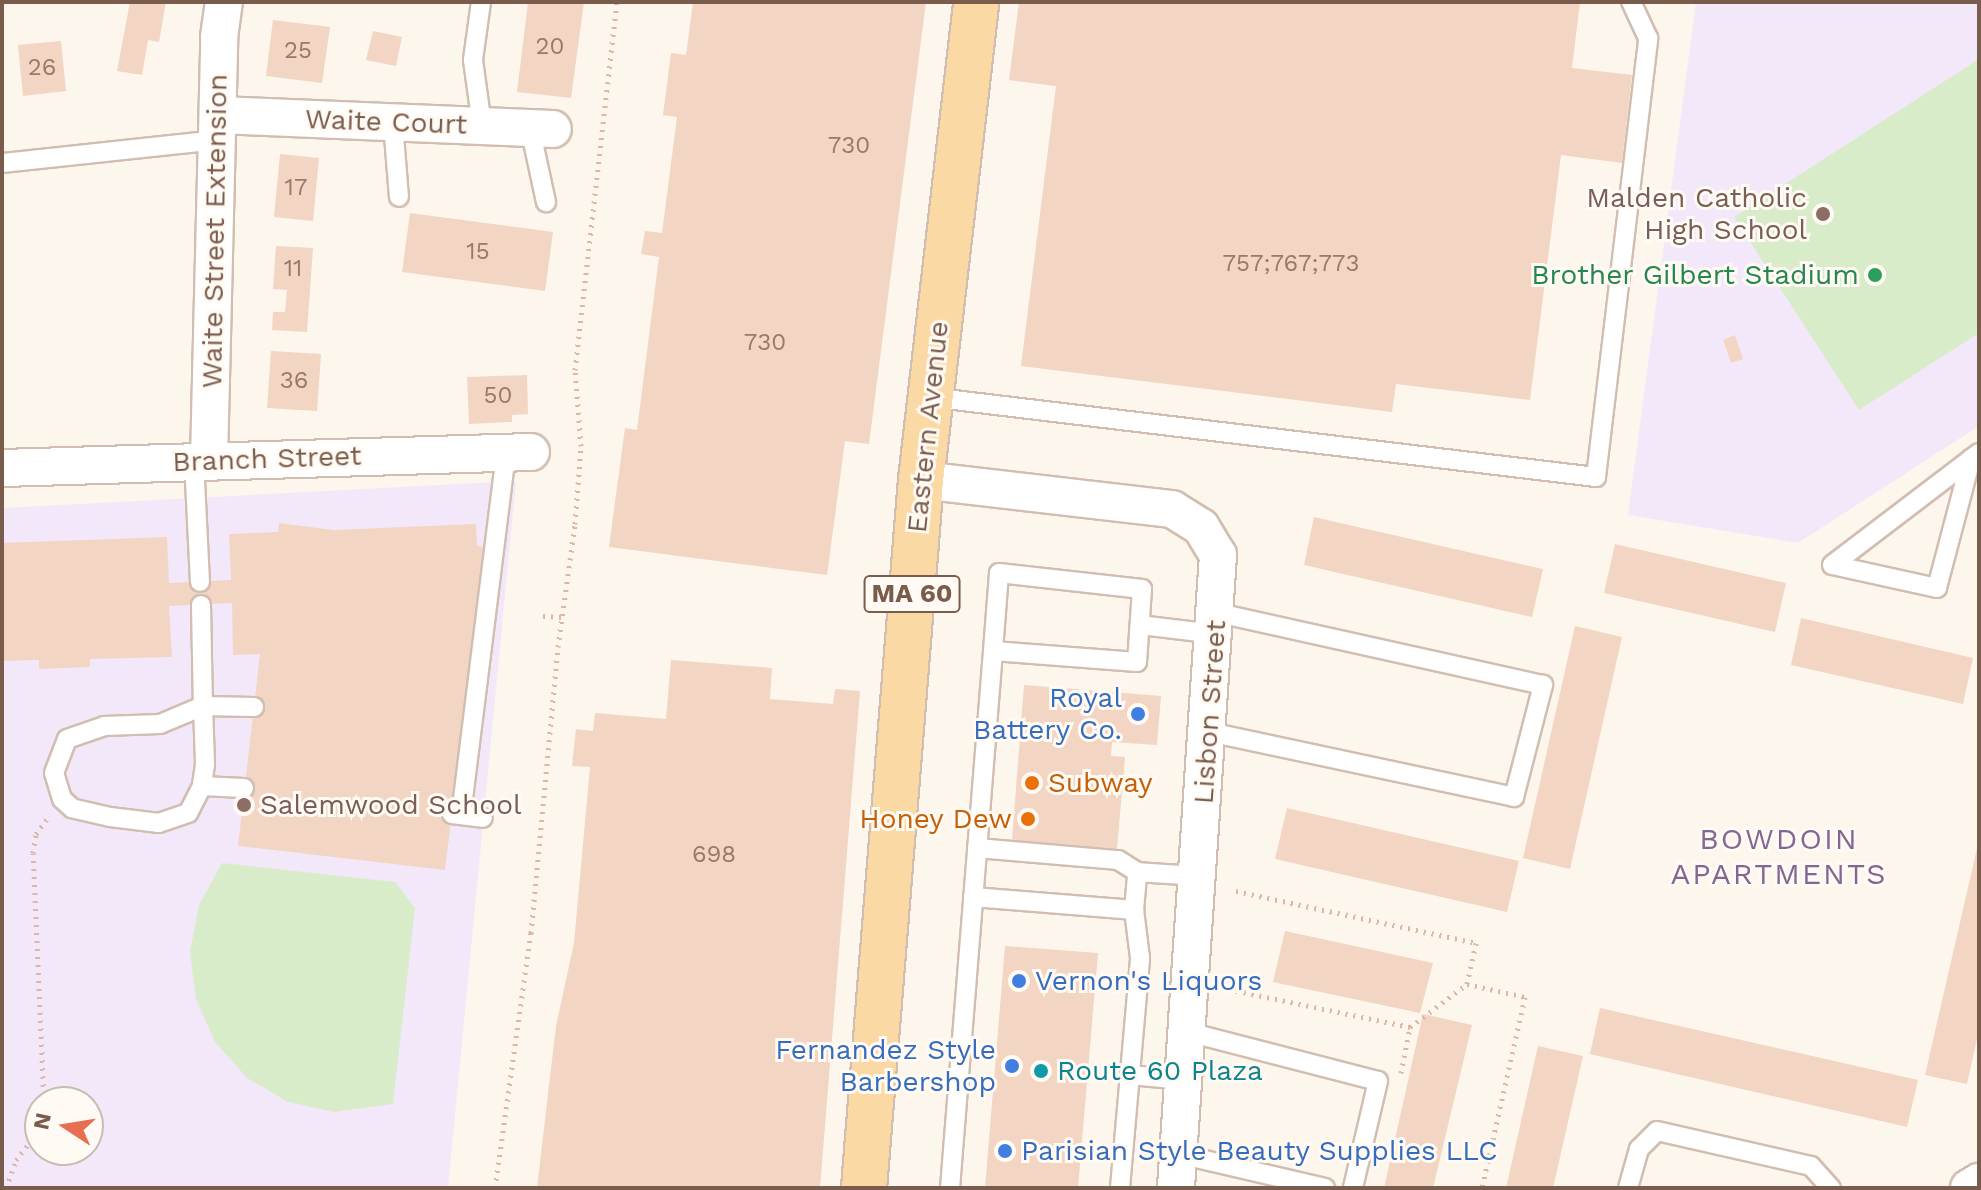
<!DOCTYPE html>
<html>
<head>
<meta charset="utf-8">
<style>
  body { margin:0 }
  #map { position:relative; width:1981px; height:1190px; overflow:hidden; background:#fdf6ec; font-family:"Work Sans",sans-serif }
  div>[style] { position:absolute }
  .education>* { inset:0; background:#f3e8fa }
  .green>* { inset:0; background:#d8ecc9 }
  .building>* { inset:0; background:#f3d5c3 }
  .path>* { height:5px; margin-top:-2.5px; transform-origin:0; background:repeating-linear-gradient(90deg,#d9b8a5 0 2px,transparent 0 8px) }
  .roads { filter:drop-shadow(2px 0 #d1beb0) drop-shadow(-2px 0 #d1beb0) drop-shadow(0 2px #d1beb0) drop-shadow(0 -2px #d1beb0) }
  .service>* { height:18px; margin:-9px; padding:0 9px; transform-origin:9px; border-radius:9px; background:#fff }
  .minor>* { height:36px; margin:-18px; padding:0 18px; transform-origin:18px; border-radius:18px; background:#fff }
  .primary>* { height:44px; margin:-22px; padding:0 22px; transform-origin:22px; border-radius:22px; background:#fbd9a5 }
  .dots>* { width:22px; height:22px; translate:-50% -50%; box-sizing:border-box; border:4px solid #fffaf3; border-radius:50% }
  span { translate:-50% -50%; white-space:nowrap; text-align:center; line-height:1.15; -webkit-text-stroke:6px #fffaf3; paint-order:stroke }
  .number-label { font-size:24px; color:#987a6a }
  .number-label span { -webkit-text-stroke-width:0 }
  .shield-label span { padding:2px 6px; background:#fffaf3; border:2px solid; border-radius:6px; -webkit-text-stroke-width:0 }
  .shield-label { font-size:26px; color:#7a5c4d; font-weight:700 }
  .street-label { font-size:28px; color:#7a5c4d }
  .education-label { font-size:28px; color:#785e54 }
  .right { translate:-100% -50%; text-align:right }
  .left { translate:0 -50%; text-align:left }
  .leisure-label { font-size:28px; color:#27864d }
  .shop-label { font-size:28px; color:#366cbe }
  .food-label { font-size:28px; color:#c56008 }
  .culture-label { font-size:28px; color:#0d838f }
  .neighbourhood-label { font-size:30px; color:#846695; letter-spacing:2px }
  .frame { position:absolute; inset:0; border:4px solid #7a5c4d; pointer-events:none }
  .north { position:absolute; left:24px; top:1086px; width:80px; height:80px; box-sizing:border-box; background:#fffaf3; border:2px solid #cabbb1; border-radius:50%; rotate:282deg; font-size:22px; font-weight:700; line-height:32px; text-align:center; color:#7a5c4d }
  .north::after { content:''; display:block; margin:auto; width:28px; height:36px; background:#e76f51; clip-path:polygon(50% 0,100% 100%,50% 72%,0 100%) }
</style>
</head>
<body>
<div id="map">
  <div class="education">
    <div style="clip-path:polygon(1696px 2px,1979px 2px,1979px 426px,1798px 543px,1628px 515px)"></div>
    <div style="clip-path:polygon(evenodd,516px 481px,448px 1188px,2px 1188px,2px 508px,516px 481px,40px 1102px,88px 1102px,88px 1150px,40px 1150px,40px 1102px)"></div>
  </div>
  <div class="green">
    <div style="clip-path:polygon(1979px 59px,1979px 333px,1859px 410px,1734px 217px)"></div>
    <div style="clip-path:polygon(222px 863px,395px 882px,415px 908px,393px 1104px,334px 1112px,288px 1102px,247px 1078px,215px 1042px,196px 999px,190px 952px,199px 905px)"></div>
  </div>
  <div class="building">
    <div style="clip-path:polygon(130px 2px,166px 2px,159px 42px,148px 40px,142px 75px,117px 71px)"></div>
    <div style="clip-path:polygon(528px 2px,584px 2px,571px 98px,517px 92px)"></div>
    <div style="clip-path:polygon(693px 2px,926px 2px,869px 444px,845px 441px,827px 575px,609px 547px,625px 428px,637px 430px,659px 257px,641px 254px,645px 231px,662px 233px,677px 117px,663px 115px,671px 53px,686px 55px)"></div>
    <div style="clip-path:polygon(1019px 2px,1580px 2px,1572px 68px,1632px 75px,1622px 163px,1561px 155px,1530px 400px,1396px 384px,1392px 412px,1021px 366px,1056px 86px,1009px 80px)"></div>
    <div style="clip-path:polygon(273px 20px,330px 27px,322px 83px,266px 76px)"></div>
    <div style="clip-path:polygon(373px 31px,402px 37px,396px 66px,366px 60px)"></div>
    <div style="clip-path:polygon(61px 41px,66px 91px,23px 96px,18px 45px)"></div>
    <div style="clip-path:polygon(280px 154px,319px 158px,313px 221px,274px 217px)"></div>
    <div style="clip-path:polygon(410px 213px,553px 232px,545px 291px,402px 272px)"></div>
    <div style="clip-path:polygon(276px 246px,313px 248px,307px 332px,272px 330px,273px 312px,285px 312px,287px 290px,273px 289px)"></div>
    <div style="clip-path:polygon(1735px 335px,1743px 359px,1731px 363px,1723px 340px)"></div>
    <div style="clip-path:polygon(271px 351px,321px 354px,317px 411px,267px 408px)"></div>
    <div style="clip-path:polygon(527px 375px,528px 414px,512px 415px,512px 422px,469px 424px,467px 377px)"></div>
    <div style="clip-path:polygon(1314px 517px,1543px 569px,1532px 617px,1304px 565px)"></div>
    <div style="clip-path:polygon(279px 523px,334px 530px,476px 524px,477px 546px,485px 547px,445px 870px,238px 846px,260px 654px,233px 655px,232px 603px,169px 606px,172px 657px,90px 659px,90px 667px,39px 669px,39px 660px,2px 661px,2px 543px,167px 537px,169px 583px,231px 580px,229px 534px,278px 532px)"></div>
    <div style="clip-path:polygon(1615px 544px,1786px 583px,1775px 632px,1604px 593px)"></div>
    <div style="clip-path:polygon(1801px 618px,1973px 658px,1963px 704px,1791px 665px)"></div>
    <div style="clip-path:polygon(1575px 626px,1622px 637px,1570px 869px,1523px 858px)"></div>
    <div style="clip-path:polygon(671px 660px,772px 668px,770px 699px,833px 704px,835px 689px,860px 691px,820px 1188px,537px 1188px,556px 1026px,574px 943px,590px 767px,572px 766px,576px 729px,593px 731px,595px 713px,666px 719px)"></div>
    <div style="clip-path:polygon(1024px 685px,1161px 696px,1157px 745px,1112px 742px,1111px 756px,1125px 757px,1117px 849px,1012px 840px)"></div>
    <div style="clip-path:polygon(1287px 808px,1519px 861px,1507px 912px,1275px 859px)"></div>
    <div style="clip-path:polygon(1978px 844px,1979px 1030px,1967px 1084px,1925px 1075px)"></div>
    <div style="clip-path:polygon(1285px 931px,1433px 963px,1420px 1013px,1273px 982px)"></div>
    <div style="clip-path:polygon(1005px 946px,1098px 953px,1078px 1188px,985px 1188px)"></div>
    <div style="clip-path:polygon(1600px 1008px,1918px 1080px,1907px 1127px,1590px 1054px)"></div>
    <div style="clip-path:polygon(1423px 1014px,1472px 1025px,1433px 1188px,1384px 1188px)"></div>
    <div style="clip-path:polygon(1538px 1046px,1583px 1056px,1553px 1188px,1506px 1188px)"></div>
  </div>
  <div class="path">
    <div style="left:543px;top:616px;width:19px;rotate:3deg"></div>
    <div style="left:1236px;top:891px;width:246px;rotate:12.2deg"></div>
    <div style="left:1476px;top:943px;width:42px;rotate:102.4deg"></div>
    <div style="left:1228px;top:989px;width:186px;rotate:11.8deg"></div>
    <div style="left:1410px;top:1027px;width:71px;rotate:-37deg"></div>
    <div style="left:1467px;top:984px;width:59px;rotate:12.6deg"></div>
    <div style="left:1525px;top:997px;width:196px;rotate:102.7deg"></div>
    <div style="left:1401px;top:1073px;width:47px;rotate:-78.9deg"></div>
    <div style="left:44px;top:1102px;width:249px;rotate:-92.5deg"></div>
    <div style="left:33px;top:853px;width:19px;rotate:-81deg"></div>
    <div style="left:36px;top:834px;width:22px;rotate:-54deg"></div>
    <div style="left:6px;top:1188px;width:30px;rotate:-70deg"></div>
    <div style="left:16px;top:1160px;width:39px;rotate:-52deg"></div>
    <div style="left:495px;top:1188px;width:258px;rotate:-82deg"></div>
    <div style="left:531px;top:933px;width:287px;rotate:-84.6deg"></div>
    <div style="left:558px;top:647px;width:124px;rotate:-82.1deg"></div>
    <div style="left:575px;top:524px;width:78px;rotate:-85.6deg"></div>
    <div style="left:581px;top:446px;width:76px;rotate:-94.5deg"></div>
    <div style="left:575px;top:370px;width:370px;rotate:-83.5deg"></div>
  </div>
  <div class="roads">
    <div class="service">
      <div style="left:481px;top:2px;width:59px;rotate:97.9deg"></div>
      <div style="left:473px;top:60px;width:67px;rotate:82.2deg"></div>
      <div style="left:393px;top:123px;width:74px;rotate:85.4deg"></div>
      <div style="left:530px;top:128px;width:76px;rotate:77.8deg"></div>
      <div style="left:2px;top:163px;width:217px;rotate:-6.1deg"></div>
      <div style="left:929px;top:397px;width:672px;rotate:6.84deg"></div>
      <div style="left:1596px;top:477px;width:442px;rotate:-83.2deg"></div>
      <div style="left:1648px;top:38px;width:40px;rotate:-115deg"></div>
      <div style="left:1971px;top:459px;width:133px;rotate:104.8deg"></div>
      <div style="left:1937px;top:588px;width:107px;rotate:-167.6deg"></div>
      <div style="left:1832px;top:565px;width:175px;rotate:-37.3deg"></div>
      <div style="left:1971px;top:459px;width:10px;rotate:-37deg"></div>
      <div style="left:194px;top:460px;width:122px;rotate:87.2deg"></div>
      <div style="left:201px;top:605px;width:101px;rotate:88.9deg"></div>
      <div style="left:203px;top:706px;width:51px;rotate:1.1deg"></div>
      <div style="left:1140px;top:625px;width:76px;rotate:6.8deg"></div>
      <div style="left:203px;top:706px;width:58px;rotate:88deg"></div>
      <div style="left:205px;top:764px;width:22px;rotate:98deg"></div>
      <div style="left:202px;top:786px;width:30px;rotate:117deg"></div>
      <div style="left:188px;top:813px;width:31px;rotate:161deg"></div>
      <div style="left:159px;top:823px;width:49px;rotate:-173deg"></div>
      <div style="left:110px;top:817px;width:39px;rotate:-167deg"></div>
      <div style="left:72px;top:808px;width:13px;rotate:-138deg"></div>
      <div style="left:62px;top:799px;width:27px;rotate:-107deg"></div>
      <div style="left:54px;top:773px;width:36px;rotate:-69deg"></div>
      <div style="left:67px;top:739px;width:39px;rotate:-19deg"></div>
      <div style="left:104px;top:726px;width:56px;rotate:-2deg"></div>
      <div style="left:160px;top:724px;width:47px;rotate:-22.7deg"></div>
      <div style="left:1209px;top:732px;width:312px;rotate:12deg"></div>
      <div style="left:1514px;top:797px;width:116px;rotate:-75.5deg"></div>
      <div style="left:1543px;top:685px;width:334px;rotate:-167.5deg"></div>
      <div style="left:202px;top:786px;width:42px;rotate:2.7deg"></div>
      <div style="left:452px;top:814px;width:31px;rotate:7deg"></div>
      <div style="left:461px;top:815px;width:365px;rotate:-82.9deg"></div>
      <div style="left:977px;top:848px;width:142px;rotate:4.9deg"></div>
      <div style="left:1118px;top:860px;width:22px;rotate:32deg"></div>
      <div style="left:973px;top:897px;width:162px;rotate:4.6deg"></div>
      <div style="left:1188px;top:1032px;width:196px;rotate:14.5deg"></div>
      <div style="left:1378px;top:1081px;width:110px;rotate:103.2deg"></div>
      <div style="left:1130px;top:1075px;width:54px;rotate:5.3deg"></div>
      <div style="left:1179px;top:1154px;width:150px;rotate:13.1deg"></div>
      <div style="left:950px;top:1188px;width:539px;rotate:-85.42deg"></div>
      <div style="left:993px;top:651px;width:78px;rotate:-85.6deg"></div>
      <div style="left:999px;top:573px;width:144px;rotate:6.4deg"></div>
      <div style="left:1142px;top:589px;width:73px;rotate:93.9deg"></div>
      <div style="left:1137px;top:662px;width:144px;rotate:-175.6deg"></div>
      <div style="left:1120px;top:1188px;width:231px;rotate:-85deg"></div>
      <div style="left:1140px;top:958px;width:48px;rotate:-97.1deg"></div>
      <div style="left:1134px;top:910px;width:38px;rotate:-85deg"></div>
      <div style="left:1137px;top:872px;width:61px;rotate:3.8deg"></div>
      <div style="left:1628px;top:1188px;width:41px;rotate:-74.2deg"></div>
      <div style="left:1639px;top:1149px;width:25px;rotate:-45deg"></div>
      <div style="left:1657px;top:1131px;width:158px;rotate:12.8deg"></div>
      <div style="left:1811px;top:1166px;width:30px;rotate:48deg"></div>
    </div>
    <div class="minor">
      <div style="left:219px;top:115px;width:334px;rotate:2.4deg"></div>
      <div style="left:209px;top:460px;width:423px;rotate:-88.6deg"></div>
      <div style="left:219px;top:37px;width:35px;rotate:-82deg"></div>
      <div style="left:2px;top:468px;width:529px;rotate:-1.73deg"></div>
      <div style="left:921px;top:480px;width:253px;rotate:6.6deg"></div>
      <div style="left:1172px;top:509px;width:34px;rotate:32deg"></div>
      <div style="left:1201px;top:527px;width:33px;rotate:59deg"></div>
      <div style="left:1218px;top:555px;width:634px;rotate:93.8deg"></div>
      <div style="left:1969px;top:1188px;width:12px;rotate:-31deg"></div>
    </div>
    <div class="primary">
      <div style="left:864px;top:1188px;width:710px;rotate:-85.4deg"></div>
      <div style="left:921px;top:480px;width:481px;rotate:-83.4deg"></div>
    </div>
  </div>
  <div class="dots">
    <div style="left:1823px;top:214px;background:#8d6e63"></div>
    <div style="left:1875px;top:275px;background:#2e9e5b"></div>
    <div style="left:1138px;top:714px;background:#3f7fe0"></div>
    <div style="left:1032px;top:783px;background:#e8710a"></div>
    <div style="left:244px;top:805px;background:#8d6e63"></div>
    <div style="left:1028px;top:819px;background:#e8710a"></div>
    <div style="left:1019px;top:981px;background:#3f7fe0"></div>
    <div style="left:1012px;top:1066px;background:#3f7fe0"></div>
    <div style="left:1041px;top:1071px;background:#0f9aa8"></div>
    <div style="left:1005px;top:1151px;background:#3f7fe0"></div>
  </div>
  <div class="number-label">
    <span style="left:550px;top:47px">20</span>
    <span style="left:298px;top:51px">25</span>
    <span style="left:42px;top:68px">26</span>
    <span style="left:849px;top:146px">730</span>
    <span style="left:296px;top:188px">17</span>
    <span style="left:478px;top:252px">15</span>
    <span style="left:1291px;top:264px">757;767;773</span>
    <span style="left:293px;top:269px">11</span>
    <span style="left:765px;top:343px">730</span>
    <span style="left:294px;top:381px">36</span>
    <span style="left:498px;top:396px">50</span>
    <span style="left:714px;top:855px">698</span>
  </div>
  <div class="shield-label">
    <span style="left:912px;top:594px">MA 60</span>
  </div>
  <div class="street-label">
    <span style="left:386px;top:122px;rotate:2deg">Waite Court</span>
    <span style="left:215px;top:231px;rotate:-89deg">Waite Street Extension</span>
    <span style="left:928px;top:427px;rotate:-84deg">Eastern Avenue</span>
    <span style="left:267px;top:459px;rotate:-2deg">Branch Street</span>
    <span style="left:1210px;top:712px;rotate:-86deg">Lisbon Street</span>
  </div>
  <div class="education-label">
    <span class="right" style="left:1807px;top:214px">Malden Catholic<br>High School</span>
    <span class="left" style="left:260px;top:805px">Salemwood School</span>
  </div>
  <div class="leisure-label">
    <span class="right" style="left:1859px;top:275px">Brother Gilbert Stadium</span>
  </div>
  <div class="shop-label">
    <span class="right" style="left:1122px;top:714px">Royal<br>Battery Co.</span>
    <span class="left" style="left:1035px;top:981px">Vernon's Liquors</span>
    <span class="right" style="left:996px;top:1066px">Fernandez Style<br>Barbershop</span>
    <span class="left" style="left:1021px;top:1151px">Parisian Style Beauty Supplies LLC</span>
  </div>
  <div class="food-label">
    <span class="left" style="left:1048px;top:783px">Subway</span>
    <span class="right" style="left:1012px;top:819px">Honey Dew</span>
  </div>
  <div class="culture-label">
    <span class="left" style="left:1057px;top:1071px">Route 60 Plaza</span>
  </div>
  <div class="neighbourhood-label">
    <span style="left:1779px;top:856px">BOWDOIN<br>APARTMENTS</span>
  </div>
  <div class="frame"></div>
  <div class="north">N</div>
</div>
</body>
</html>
